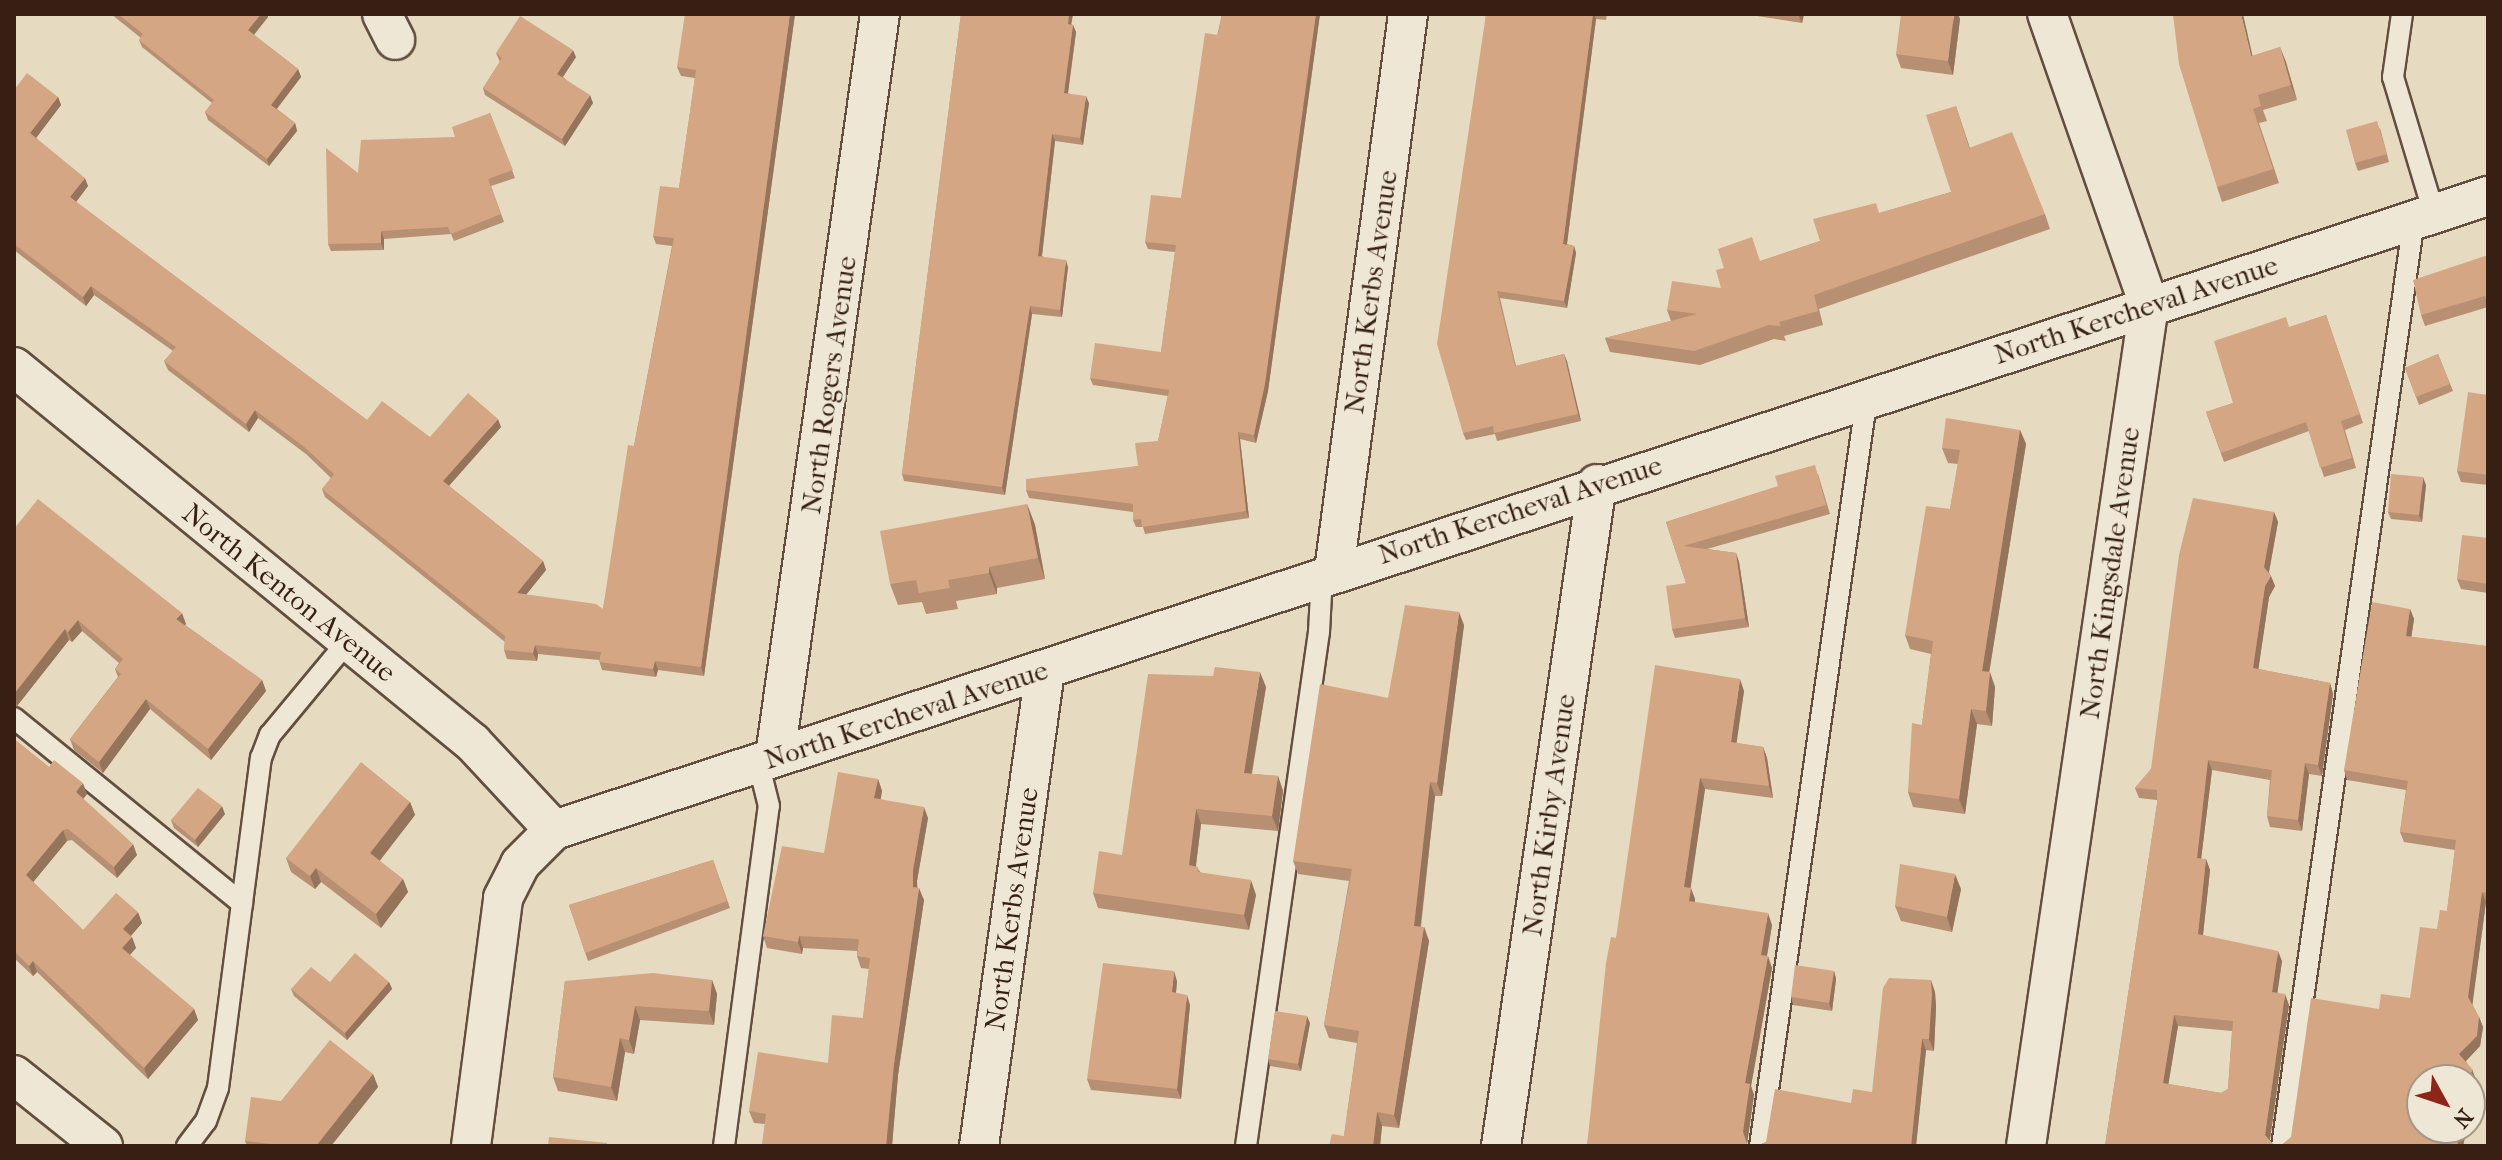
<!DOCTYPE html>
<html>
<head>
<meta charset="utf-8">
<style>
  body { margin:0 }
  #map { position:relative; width:2502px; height:1160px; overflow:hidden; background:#e6dac0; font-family:"IM FELL French Canon",serif }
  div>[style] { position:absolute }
  .roads { filter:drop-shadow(2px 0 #634e3f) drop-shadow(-2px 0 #634e3f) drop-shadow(0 2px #634e3f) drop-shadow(0 -2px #634e3f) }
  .service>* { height:20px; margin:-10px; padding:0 10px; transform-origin:10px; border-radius:10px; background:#efe7d6 }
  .minor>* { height:38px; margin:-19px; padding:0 19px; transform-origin:19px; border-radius:19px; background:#efe7d6 }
  .wall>* { inset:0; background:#b78f72 }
  .shaded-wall>* { inset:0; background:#95745c }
  .building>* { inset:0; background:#d5a684 }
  span { translate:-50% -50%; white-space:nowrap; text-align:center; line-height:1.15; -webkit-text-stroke:7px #efe7d6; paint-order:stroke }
  .street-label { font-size:28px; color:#371f14 }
  .frame { position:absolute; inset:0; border:16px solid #371f14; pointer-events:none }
  .north { position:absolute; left:2406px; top:1064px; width:80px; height:80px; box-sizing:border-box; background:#efe7d6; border:2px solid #a59788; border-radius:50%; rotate:130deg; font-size:22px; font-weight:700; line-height:32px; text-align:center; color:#371f14 }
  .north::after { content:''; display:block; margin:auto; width:28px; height:36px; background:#8f2418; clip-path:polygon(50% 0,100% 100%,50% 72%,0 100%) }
</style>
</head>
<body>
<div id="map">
  <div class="roads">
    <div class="service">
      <div style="left:2402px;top:14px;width:64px;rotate:98.1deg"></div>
      <div style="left:2393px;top:77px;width:143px;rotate:73.3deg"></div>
      <div style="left:14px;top:718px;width:294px;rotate:39.1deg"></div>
      <div style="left:187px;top:1146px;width:31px;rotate:-53deg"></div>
      <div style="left:206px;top:1121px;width:35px;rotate:-70deg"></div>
      <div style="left:218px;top:1088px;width:333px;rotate:-82.6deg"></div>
      <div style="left:261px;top:758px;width:25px;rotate:-69deg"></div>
      <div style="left:270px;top:735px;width:122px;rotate:-50.3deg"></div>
      <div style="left:724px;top:1146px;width:343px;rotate:-82.5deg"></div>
      <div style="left:769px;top:806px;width:45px;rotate:-104deg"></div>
      <div style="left:1246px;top:1146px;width:519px;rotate:-81.92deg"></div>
      <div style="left:1319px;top:632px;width:57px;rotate:-87deg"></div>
      <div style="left:1760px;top:1146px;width:758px;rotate:-81.88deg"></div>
      <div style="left:2282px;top:1146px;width:935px;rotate:-81.89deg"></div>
    </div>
    <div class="minor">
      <div style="left:382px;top:14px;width:29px;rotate:63deg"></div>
      <div style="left:14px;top:367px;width:593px;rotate:39.32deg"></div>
      <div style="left:473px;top:743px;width:119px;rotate:47deg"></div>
      <div style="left:1334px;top:571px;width:562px;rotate:-82.43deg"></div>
      <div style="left:775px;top:756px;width:749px;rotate:-81.95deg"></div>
      <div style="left:14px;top:1075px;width:114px;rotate:38.6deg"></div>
      <div style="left:471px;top:1146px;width:250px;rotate:-82.6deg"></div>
      <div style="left:503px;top:898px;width:38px;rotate:-63deg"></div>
      <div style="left:520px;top:864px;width:48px;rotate:-45deg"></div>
      <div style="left:554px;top:830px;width:2035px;rotate:-18.15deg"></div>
      <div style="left:979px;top:1146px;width:480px;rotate:-82.1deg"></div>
      <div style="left:1501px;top:1146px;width:669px;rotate:-81.75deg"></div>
      <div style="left:2026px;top:1146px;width:850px;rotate:-81.68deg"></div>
      <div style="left:2149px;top:305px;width:308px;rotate:-109.3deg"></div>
    </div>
  </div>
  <div class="wall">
    <div style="clip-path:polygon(111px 14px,267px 14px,268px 17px,254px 35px,298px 69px,301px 77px,277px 109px,295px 123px,297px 131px,269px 166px,208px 120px,205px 112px,212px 103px,142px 47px,139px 40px,141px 38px)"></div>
    <div style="clip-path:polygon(795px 14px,704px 676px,658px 670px,656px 677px,602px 670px,599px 660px,538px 654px,537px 661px,507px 659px,504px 650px,505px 642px,325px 497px,322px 489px,331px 478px,306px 454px,258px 418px,249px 432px,168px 370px,164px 361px,173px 351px,94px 295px,86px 306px,14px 250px,14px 90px,58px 97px,61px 105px,36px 138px,88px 186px,76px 202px,367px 420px,430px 437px,501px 427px,449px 486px,543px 561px,546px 570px,526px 595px,603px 609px,672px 246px,656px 244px,653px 236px,679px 188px,695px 78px,681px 76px,677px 67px)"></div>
    <div style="clip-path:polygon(961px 14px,1073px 14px,1071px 24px,1073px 25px,1076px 32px,1068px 93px,1089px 103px,1083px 145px,1055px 141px,1042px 256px,1068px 267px,1062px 317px,1032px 314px,1005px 495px,904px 481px,902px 474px)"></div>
    <div style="clip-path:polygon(1222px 14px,1320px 14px,1268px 391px,1256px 443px,1240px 439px,1249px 518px,1145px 534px,1143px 527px,1136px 527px,1133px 520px,1133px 512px,1029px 498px,1026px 490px,1138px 466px,1158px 441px,1168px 396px,1093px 385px,1090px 378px,1161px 352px,1175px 252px,1148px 249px,1145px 242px,1181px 198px)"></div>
    <div style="clip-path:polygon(1486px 14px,1607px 14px,1606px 20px,1596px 19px,1567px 244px,1574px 246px,1576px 253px,1567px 308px,1500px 298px,1516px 366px,1564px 354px,1581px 421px,1497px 441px,1495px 434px,1466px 440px,1463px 433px)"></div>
    <div style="clip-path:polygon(1744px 14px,1804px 14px,1802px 23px)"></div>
    <div style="clip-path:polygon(1960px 19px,1953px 75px,1901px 68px,1896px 54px)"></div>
    <div style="clip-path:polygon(2280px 47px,2297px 100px,2263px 110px,2267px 121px,2259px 123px,2279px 183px,2222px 202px,2217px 187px,2253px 56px)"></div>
    <div style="clip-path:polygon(496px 53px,576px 57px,563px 77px,593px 103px,565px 146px,485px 95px,483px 88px,500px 62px)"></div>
    <div style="clip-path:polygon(1956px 106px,1970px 148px,2045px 214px,2050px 229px,1819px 309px,1823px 325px,1784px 336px,1786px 341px,1774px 339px,1700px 365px,1610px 352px,1605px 338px,1671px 321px,1667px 310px,1721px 288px,1724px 268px,1761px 261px,1820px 241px,1880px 213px,1951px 192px)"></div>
    <div style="clip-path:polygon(490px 113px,515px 178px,491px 186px,504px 222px,454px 241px,451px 234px,384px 239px,384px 250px,331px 251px,328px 244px,358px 173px,455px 137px)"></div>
    <div style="clip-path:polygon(2380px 128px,2389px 162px,2358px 171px,2355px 163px)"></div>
    <div style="clip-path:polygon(2488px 255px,2488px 307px,2425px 326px,2421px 315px)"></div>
    <div style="clip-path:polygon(2326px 315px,2363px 423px,2345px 430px,2356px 468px,2324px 477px,2309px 431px,2224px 462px,2206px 412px,2233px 403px,2290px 327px)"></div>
    <div style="clip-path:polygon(2438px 354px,2453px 391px,2419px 405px,2405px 368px)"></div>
    <div style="clip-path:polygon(2488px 395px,2488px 485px,2461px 482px,2457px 471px)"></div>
    <div style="clip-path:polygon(2020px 430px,2026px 444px,1989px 672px,1995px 687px,1992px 726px,1977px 724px,1965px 814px,1913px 807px,1908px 792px,1922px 725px,1931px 654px,1910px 649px,1905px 635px,1950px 509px,1958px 464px,1948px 463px,1942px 448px)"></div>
    <div style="clip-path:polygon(1818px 474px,1830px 514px,1707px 549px,1736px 553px,1739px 562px,1749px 627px,1675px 638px,1672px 629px,1686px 583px,1666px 522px)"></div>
    <div style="clip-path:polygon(2426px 485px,2422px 522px,2391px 519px,2388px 512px)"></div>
    <div style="clip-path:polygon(1027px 504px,1035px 525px,1045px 579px,997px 588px,997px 594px,956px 601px,958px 609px,926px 614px,922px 602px,898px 605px,890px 584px)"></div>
    <div style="clip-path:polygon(evenodd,2274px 512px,2278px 522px,2269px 572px,2275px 586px,2269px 597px,2258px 669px,2330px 683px,2333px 694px,2322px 776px,2309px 774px,2302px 831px,2270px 827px,2267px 816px,2270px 780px,2212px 770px,2201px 859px,2206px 859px,2210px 870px,2203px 935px,2282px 961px,2277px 993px,2289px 1005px,2270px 1140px,2105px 1146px,2157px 804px,2157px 800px,2139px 798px,2135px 788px,2151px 769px,2274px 512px,2178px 1026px,2232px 1031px,2228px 1089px,2221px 1093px,2168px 1084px,2178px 1026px)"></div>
    <div style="clip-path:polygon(14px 529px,186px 624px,185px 625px,262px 680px,266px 691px,211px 760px,150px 709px,103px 773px,74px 750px,70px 739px,118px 677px,115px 669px,119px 663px,82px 631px,72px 642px,69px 640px,17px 706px,14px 707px)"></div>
    <div style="clip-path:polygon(2488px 538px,2488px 593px,2461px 589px,2457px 579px)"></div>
    <div style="clip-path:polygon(2410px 609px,2414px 619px,2411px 637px,2486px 646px,2488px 634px,2488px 903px,2486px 902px,2472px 1004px,2479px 1017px,2483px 1027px,2480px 1046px,2466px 1061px,2476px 1080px,2422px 1128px,2467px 1128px,2463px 1146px,2291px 1137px,2379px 1009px,2410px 998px,2437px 929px,2447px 911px,2455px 850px,2404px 842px,2400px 832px,2406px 790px,2347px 780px,2344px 770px)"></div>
    <div style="clip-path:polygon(1464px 625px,1442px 796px,1435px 796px,1421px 927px,1424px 927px,1429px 941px,1399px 1128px,1382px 1126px,1380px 1146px,1329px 1146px,1344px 1136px,1357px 1043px,1329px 1038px,1324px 1025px,1349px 881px,1298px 874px,1293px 861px,1388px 698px)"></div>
    <div style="clip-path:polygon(1266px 687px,1252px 774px,1278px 776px,1283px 791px,1278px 831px,1201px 824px,1196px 866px,1201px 873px,1256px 895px,1249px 930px,1098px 908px,1093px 893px,1122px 855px)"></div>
    <div style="clip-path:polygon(1744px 691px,1736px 743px,1763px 747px,1767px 758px,1773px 798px,1705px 789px,1690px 888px,1695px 899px,1695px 902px,1772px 925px,1767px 956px,1772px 968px,1751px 1086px,1754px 1095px,1747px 1144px,1587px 1146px,1616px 938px)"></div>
    <div style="clip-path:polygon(14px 739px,49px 767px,87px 794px,83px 799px,137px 855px,117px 878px,72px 840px,67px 841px,33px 882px,83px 930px,142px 923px,131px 936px,136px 948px,130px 955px,194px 1009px,198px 1020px,148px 1079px,37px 972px,33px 976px,14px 958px)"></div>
    <div style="clip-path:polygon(878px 779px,882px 791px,880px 799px,928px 818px,917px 881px,917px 888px,924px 900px,898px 1075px,892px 1146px,762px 1146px,765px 1124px,754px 1123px,749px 1111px,828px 1063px,863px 1018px,869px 969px,861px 968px,857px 956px,857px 951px,803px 948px,802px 954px,767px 948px,763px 936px)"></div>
    <div style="clip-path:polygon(410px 802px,415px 815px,379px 861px,403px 879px,408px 892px,381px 928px,321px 882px,315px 889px,291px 872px,286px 858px)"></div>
    <div style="clip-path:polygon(225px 814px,198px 847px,174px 828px,171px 820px)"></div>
    <div style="clip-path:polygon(713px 860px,730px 908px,588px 961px,569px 905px)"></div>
    <div style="clip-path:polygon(1961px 889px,1952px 932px,1901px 921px,1895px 906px)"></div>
    <div style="clip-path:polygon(1834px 971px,1836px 979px,1832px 1011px,1793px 1005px,1791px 997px)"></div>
    <div style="clip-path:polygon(712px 980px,717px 994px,714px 1025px,640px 1020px,634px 1054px,625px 1052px,617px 1101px,558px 1091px,553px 1077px,565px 981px)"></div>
    <div style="clip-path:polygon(1177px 981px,1176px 993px,1190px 1005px,1181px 1099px,1091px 1090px,1087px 1079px)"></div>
    <div style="clip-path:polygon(330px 982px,389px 982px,392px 989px,347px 1040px,294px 996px,291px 989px)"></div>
    <div style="clip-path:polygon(1935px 992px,1936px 1007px,1934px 1051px,1926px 1050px,1916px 1146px,1757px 1146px,1851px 1103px,1872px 1092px)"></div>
    <div style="clip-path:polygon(1310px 1023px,1301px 1071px,1270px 1066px,1268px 1059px)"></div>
    <div style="clip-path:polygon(373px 1074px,378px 1087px,331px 1146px,247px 1146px,245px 1141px,281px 1101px)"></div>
  </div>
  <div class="shaded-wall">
    <div style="clip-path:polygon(261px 14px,267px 14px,268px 17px,251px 38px,248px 30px)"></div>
    <div style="clip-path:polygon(790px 14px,795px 14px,704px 676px,701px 667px)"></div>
    <div style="clip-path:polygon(1069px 14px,1073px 14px,1070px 31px,1068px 24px)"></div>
    <div style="clip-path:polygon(1316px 14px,1320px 14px,1268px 391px,1256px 443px,1254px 435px)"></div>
    <div style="clip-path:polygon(1593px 14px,1594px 14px,1596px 19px,1566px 251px,1563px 244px)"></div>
    <div style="clip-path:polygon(1800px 14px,1804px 14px,1802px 23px,1799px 16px)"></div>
    <div style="clip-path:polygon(1954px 14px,1958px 14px,1960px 19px,1953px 75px,1948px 61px)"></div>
    <div style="clip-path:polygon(2241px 14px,2243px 14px,2256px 71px,2251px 56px)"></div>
    <div style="clip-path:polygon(1073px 25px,1076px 32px,1067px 100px,1064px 93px)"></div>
    <div style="clip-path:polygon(2280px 47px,2286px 62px,2297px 100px,2291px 85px)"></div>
    <div style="clip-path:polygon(573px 50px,576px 57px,560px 81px,557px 74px)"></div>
    <div style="clip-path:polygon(298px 69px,301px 77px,274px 112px,271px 105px)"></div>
    <div style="clip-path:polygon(590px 95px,593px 103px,565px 146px,562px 139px)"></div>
    <div style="clip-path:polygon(1086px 96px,1089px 103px,1083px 145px,1080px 138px)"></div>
    <div style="clip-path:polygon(58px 97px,61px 105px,33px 142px,30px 133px)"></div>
    <div style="clip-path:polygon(295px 123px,297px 131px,269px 166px,267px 159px)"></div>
    <div style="clip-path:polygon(1052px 134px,1055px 141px,1041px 264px,1038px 256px)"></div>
    <div style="clip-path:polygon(85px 178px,88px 186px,73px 206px,70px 197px)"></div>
    <div style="clip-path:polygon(381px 231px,384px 239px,384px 250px,381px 243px)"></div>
    <div style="clip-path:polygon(1574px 246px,1576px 253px,1567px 308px,1564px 301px)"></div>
    <div style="clip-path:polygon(1066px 260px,1068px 267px,1062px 317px,1060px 310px)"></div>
    <div style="clip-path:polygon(91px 286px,94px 295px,86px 306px,83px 297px)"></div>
    <div style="clip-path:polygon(1030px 306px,1032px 314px,1005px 495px,1002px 487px)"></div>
    <div style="clip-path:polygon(1564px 354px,1567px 361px,1581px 421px,1578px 414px)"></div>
    <div style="clip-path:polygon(255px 410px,258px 418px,249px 432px,246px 424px)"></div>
    <div style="clip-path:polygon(498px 419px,501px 427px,446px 489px,443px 481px)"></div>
    <div style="clip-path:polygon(2020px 430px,2026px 444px,1987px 686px,1982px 671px)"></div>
    <div style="clip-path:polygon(1238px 432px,1240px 439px,1249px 518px,1246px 511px)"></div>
    <div style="clip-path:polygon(2423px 477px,2426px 485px,2422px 522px,2419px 515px)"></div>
    <div style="clip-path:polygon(1027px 504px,1035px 525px,1045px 579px,1038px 558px)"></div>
    <div style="clip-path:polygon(2274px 512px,2278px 522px,2268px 577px,2264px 567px)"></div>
    <div style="clip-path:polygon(1736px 553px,1739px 562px,1749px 627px,1745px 618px)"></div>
    <div style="clip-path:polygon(543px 561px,546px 570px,520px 602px,517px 593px)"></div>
    <div style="clip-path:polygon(989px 567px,997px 588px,997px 594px,989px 573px)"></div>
    <div style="clip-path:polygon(2271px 576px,2275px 586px,2269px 597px,2257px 679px,2253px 668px,2265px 586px)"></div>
    <div style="clip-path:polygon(2410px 609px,2414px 619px,2410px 646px,2406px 636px)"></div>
    <div style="clip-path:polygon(1459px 612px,1464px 625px,1442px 796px,1437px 783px)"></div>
    <div style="clip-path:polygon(182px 613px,186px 624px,180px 630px,176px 619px)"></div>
    <div style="clip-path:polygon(78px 620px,82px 631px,72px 642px,68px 632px)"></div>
    <div style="clip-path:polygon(65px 629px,69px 640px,17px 706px,14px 694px)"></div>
    <div style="clip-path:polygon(535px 645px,538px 654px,537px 661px,533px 653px)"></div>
    <div style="clip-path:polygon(655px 661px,658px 670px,656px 677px,653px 669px)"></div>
    <div style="clip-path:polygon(1260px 672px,1266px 687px,1249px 788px,1244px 773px)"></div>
    <div style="clip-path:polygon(1990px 672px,1995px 687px,1992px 726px,1986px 711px)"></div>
    <div style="clip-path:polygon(1740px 679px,1744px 691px,1735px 754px,1731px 742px)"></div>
    <div style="clip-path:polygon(262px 680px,266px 691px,211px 760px,208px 749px)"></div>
    <div style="clip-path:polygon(2330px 683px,2333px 694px,2322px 776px,2318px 765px)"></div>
    <div style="clip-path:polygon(146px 699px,150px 709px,103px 773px,99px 762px)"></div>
    <div style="clip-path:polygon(1971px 709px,1977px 724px,1965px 814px,1959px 799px)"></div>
    <div style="clip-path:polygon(1763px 747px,1767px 758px,1773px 798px,1769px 786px)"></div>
    <div style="clip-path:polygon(2208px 760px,2212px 770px,2200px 868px,2197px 858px)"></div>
    <div style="clip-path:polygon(2305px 763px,2309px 774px,2302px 831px,2298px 820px)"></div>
    <div style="clip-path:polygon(1278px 776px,1283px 791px,1278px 831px,1272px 816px)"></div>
    <div style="clip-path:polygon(1700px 778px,1705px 789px,1689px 899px,1684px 887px)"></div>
    <div style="clip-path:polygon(878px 779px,882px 791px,879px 810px,874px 798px)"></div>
    <div style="clip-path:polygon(1430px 782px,1435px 796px,1419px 939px,1414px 926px)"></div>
    <div style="clip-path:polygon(83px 783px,87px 794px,80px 803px,76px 792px)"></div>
    <div style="clip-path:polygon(410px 802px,415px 815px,375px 867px,370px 853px)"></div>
    <div style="clip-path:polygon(222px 806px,225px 814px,198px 847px,195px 840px)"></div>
    <div style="clip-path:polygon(924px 807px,928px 818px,917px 881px,918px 898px,913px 887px,913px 870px)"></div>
    <div style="clip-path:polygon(1196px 809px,1201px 824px,1194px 880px,1189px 865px)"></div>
    <div style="clip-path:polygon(63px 830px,67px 841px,30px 886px,26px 875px)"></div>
    <div style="clip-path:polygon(133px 844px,137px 855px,117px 878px,114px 867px)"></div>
    <div style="clip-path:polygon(2206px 859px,2210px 870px,2202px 944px,2198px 934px)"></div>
    <div style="clip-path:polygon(316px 868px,321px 882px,315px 889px,310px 876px)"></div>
    <div style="clip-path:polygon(1955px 874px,1961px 889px,1952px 932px,1947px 917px)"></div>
    <div style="clip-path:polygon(403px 879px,408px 892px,381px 928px,376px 914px)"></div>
    <div style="clip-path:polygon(1251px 880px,1256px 895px,1249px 930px,1244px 915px)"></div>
    <div style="clip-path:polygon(919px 888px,924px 900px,898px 1075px,892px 1146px,886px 1146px,894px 1064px)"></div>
    <div style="clip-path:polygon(1691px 888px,1695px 899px,1694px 913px,1689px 901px)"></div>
    <div style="clip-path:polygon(2482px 892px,2486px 902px,2472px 1008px,2468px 997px)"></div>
    <div style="clip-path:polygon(138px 912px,142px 923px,127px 940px,123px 929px)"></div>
    <div style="clip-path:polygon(1768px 913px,1772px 925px,1765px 967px,1761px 955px)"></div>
    <div style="clip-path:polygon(1424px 927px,1429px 941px,1399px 1128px,1394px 1115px)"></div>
    <div style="clip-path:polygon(799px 936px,803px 948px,802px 954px,798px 942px)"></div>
    <div style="clip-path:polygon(132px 937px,136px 948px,126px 959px,122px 948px)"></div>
    <div style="clip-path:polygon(2278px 951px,2282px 961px,2276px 1003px,2272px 992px)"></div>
    <div style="clip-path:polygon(1768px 956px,1772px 968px,1751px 1086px,1754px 1095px,1747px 1144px,1743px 1132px,1745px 1083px)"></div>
    <div style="clip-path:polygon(33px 961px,37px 972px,33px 976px,29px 966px)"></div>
    <div style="clip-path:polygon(1174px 971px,1177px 981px,1175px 1003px,1172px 992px)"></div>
    <div style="clip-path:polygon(1834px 971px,1836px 979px,1832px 1011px,1829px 1003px)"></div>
    <div style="clip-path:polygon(712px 980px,717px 994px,714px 1025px,709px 1011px)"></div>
    <div style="clip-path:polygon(1931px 980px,1935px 992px,1936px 1007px,1934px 1051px,1929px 1039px)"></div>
    <div style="clip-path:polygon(389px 982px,392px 989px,347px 1040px,345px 1033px)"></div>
    <div style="clip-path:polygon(2285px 994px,2289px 1005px,2269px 1145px,2265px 1135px)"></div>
    <div style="clip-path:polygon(1187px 995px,1190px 1005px,1181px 1099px,1177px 1089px)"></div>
    <div style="clip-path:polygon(635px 1006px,640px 1020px,634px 1054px,629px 1040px)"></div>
    <div style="clip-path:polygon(194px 1009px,198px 1020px,148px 1079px,144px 1068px)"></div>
    <div style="clip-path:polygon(2174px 1015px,2178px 1026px,2167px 1093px,2163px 1083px)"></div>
    <div style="clip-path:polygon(1307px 1016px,1310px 1023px,1301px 1071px,1298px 1064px)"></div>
    <div style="clip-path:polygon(2479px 1017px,2483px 1027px,2480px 1046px,2463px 1064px,2459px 1054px)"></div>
    <div style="clip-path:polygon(620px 1038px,625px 1052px,617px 1101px,611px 1087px)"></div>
    <div style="clip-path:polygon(1922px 1039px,1926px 1050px,1916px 1146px,1911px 1146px)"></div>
    <div style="clip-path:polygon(2472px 1069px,2476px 1080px,2470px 1111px,2470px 1081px)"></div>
    <div style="clip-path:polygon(373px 1074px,378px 1087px,331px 1146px,316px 1146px)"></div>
    <div style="clip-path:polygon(1377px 1112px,1382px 1126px,1380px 1146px,1373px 1146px)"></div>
    <div style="clip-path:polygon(2461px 1128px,2467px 1128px,2463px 1146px,2457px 1146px)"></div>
  </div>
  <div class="building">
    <div style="clip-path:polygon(118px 14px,261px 14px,248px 30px,298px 69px,271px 105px,295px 123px,267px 159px,205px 112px,214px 100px,139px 40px,143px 34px)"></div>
    <div style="clip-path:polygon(685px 14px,790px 14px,701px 667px,655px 661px,653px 669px,599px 662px,601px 652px,535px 645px,533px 653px,504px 650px,505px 636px,322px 489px,334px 474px,303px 446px,255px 410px,246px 424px,164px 361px,176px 347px,91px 286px,83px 297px,14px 244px,14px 90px,27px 73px,58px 97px,30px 133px,85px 178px,70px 197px,367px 420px,382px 401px,430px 437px,468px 393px,498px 419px,443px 481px,543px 561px,517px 593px,596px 604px,603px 609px,628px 445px,634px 446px,674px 238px,653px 236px,660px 186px,679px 188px,696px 70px,677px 67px)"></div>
    <div style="clip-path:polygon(961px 14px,1069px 14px,1068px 24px,1073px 25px,1064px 93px,1086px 96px,1080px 138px,1052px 134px,1038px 256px,1066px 260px,1060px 310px,1030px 306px,1002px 487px,902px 474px)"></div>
    <div style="clip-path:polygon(1222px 14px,1316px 14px,1265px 384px,1254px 435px,1238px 432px,1246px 511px,1142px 527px,1141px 519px,1133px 520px,1133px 504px,1026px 490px,1026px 479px,1138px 466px,1135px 443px,1158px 441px,1169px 390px,1090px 378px,1095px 343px,1161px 352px,1176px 245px,1145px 242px,1151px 195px,1181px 198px,1205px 33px,1218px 35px)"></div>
    <div style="clip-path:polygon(1486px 14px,1593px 14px,1563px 244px,1574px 246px,1564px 301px,1497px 291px,1515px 366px,1564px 354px,1578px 414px,1494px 433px,1493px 426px,1463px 433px,1437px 344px)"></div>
    <div style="clip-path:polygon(1901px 14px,1954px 14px,1948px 61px,1896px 54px)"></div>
    <div style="clip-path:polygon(2173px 14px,2241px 14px,2251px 56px,2280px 47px,2291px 85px,2258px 95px,2261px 106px,2253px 109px,2273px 169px,2217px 187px,2179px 64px)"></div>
    <div style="clip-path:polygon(520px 16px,573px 50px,557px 74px,590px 95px,562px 139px,483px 88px,502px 58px,496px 53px)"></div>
    <div style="clip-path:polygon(1956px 106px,1969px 148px,2012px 132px,2045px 214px,1814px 295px,1818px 311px,1779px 322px,1781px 326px,1769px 325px,1694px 351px,1605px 338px,1697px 314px,1667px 310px,1672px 281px,1721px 288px,1716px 270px,1724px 268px,1718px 249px,1752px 237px,1760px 261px,1820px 241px,1813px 219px,1876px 203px,1879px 213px,1951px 192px,1926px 115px)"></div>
    <div style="clip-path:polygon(490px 113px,513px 170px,488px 179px,501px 214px,451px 234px,448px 227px,381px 231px,381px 243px,328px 244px,326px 148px,358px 173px,361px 140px,455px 137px,452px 127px)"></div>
    <div style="clip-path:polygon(2377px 121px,2387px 154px,2355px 163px,2346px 130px)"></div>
    <div style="clip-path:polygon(2488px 255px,2488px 306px,2485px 296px,2421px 315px,2413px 280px)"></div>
    <div style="clip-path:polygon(2326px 315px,2360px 414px,2341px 421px,2352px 458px,2320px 468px,2306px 422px,2221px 453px,2206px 412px,2233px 403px,2214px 341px,2286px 317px,2289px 327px)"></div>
    <div style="clip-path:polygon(2438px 354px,2450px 384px,2416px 397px,2405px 368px)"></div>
    <div style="clip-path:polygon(2468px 392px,2488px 395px,2488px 475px,2457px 471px)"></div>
    <div style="clip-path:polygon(1946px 418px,2020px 430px,1982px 671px,1990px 672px,1986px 711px,1971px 709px,1959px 799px,1908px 792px,1912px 723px,1922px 725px,1933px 641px,1905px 635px,1926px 506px,1950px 509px,1960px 450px,1942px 448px)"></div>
    <div style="clip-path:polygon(1815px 465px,1826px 505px,1683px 546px,1736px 553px,1745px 618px,1672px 629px,1666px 586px,1686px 583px,1666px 522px,1778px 486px,1775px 476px)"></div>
    <div style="clip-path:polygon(2391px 474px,2423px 477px,2419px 515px,2388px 512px)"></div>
    <div style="clip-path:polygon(evenodd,2193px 498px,2274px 512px,2264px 567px,2271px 576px,2265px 586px,2253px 668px,2330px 683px,2318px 765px,2305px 763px,2298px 820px,2267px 816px,2272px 770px,2208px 760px,2197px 858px,2206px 859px,2198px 934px,2278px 951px,2272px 992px,2285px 994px,2265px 1135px,2275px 1146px,2105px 1146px,2157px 804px,2157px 790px,2135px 788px,2151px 769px,2179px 555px,2193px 498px,2174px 1015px,2233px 1021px,2228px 1089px,2221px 1093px,2163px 1083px,2174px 1015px)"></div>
    <div style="clip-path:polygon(38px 499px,182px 613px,176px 619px,262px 680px,208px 749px,146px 699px,99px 762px,70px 739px,121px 674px,115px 669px,123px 659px,78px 620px,68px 632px,65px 629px,14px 694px,14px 529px)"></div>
    <div style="clip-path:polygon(1027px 504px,1038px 558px,989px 567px,989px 573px,948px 580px,950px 588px,919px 593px,916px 580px,890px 584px,880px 531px)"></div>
    <div style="clip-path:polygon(2462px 535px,2488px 538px,2488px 584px,2457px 579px)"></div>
    <div style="clip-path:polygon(2372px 602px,2410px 609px,2406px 636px,2486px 646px,2488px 634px,2488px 893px,2482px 892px,2468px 997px,2479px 1017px,2477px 1036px,2459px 1054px,2472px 1069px,2470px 1081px,2470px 1080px,2422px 1080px,2422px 1128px,2461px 1128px,2457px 1146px,2280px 1146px,2291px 1137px,2311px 998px,2379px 1009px,2381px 994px,2410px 998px,2420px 927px,2437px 929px,2440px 910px,2447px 911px,2456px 840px,2400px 832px,2408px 781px,2344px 770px)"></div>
    <div style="clip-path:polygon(1405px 605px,1459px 612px,1437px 783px,1430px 782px,1414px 926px,1424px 927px,1394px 1115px,1377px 1112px,1373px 1146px,1329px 1146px,1332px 1134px,1344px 1136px,1359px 1031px,1324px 1025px,1352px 869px,1293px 861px,1320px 684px,1388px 698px)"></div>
    <div style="clip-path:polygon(1655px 665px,1740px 679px,1731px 742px,1763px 747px,1769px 786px,1700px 778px,1684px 887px,1691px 888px,1689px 901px,1768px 913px,1761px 955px,1768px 956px,1745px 1083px,1750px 1084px,1743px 1132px,1747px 1144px,1752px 1146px,1587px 1146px,1606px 963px,1611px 937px,1616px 938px)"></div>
    <div style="clip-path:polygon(1215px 667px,1260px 672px,1244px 773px,1278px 776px,1272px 816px,1196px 809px,1189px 865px,1198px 867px,1198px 872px,1251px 880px,1244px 915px,1093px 893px,1099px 851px,1122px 855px,1148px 674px,1213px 676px)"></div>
    <div style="clip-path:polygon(14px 739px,49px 767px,54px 760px,83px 783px,76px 792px,133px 844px,114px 867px,68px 829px,63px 830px,26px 875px,83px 930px,116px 893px,138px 912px,123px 929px,132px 937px,122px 948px,194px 1009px,144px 1068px,33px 961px,29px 966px,14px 951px)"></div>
    <div style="clip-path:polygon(361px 762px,410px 802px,370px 853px,403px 879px,376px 914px,316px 868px,310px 876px,286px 858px)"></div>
    <div style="clip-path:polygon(838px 772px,878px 779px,874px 798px,924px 807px,913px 870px,913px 887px,919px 888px,894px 1064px,886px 1146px,762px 1146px,766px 1114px,749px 1111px,758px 1052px,828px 1063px,832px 1015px,863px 1018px,870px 958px,857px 956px,859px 939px,799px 936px,798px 942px,763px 936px,782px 846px,824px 853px)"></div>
    <div style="clip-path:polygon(198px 788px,222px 806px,195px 840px,171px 820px)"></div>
    <div style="clip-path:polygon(713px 860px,727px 901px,585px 953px,569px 905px)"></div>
    <div style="clip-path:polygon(1900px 864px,1955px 874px,1947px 917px,1895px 906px)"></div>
    <div style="clip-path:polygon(355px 953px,389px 982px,345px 1033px,291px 989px,311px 967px,330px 982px)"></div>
    <div style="clip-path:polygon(1103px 963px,1174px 971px,1172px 992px,1187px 995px,1177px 1089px,1087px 1079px)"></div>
    <div style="clip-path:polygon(1795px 965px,1834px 971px,1829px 1003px,1791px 997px)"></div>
    <div style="clip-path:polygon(653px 973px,712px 980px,709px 1011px,635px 1006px,629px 1040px,620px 1038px,611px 1087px,553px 1077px,565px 981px)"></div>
    <div style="clip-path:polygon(1889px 978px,1931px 980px,1932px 995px,1929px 1039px,1922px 1039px,1911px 1146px,1757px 1146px,1766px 1142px,1775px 1089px,1851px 1103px,1853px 1089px,1872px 1092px,1883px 988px)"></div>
    <div style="clip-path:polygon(1275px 1011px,1307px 1016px,1298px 1064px,1268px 1059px)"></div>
    <div style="clip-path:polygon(330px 1040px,373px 1074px,316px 1146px,289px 1146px,245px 1141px,251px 1097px,281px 1101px)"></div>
    <div style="clip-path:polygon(549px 1137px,607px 1143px,607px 1146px,548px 1146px)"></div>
  </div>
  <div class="street-label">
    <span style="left:1371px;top:292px;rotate:-82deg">North Kerbs Avenue</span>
    <span style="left:2136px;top:310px;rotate:-18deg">North Kercheval Avenue</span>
    <span style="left:829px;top:385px;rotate:-82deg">North Rogers Avenue</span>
    <span style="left:1520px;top:510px;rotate:-18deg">North Kercheval Avenue</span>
    <span style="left:2110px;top:573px;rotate:-82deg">North Kingsdale Avenue</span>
    <span style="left:289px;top:593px;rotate:39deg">North Kenton Avenue</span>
    <span style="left:906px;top:715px;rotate:-18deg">North Kercheval Avenue</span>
    <span style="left:1549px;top:815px;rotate:-82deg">North Kirby Avenue</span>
    <span style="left:1012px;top:909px;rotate:-82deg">North Kerbs Avenue</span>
  </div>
  <div class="frame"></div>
  <div class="north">N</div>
</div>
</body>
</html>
